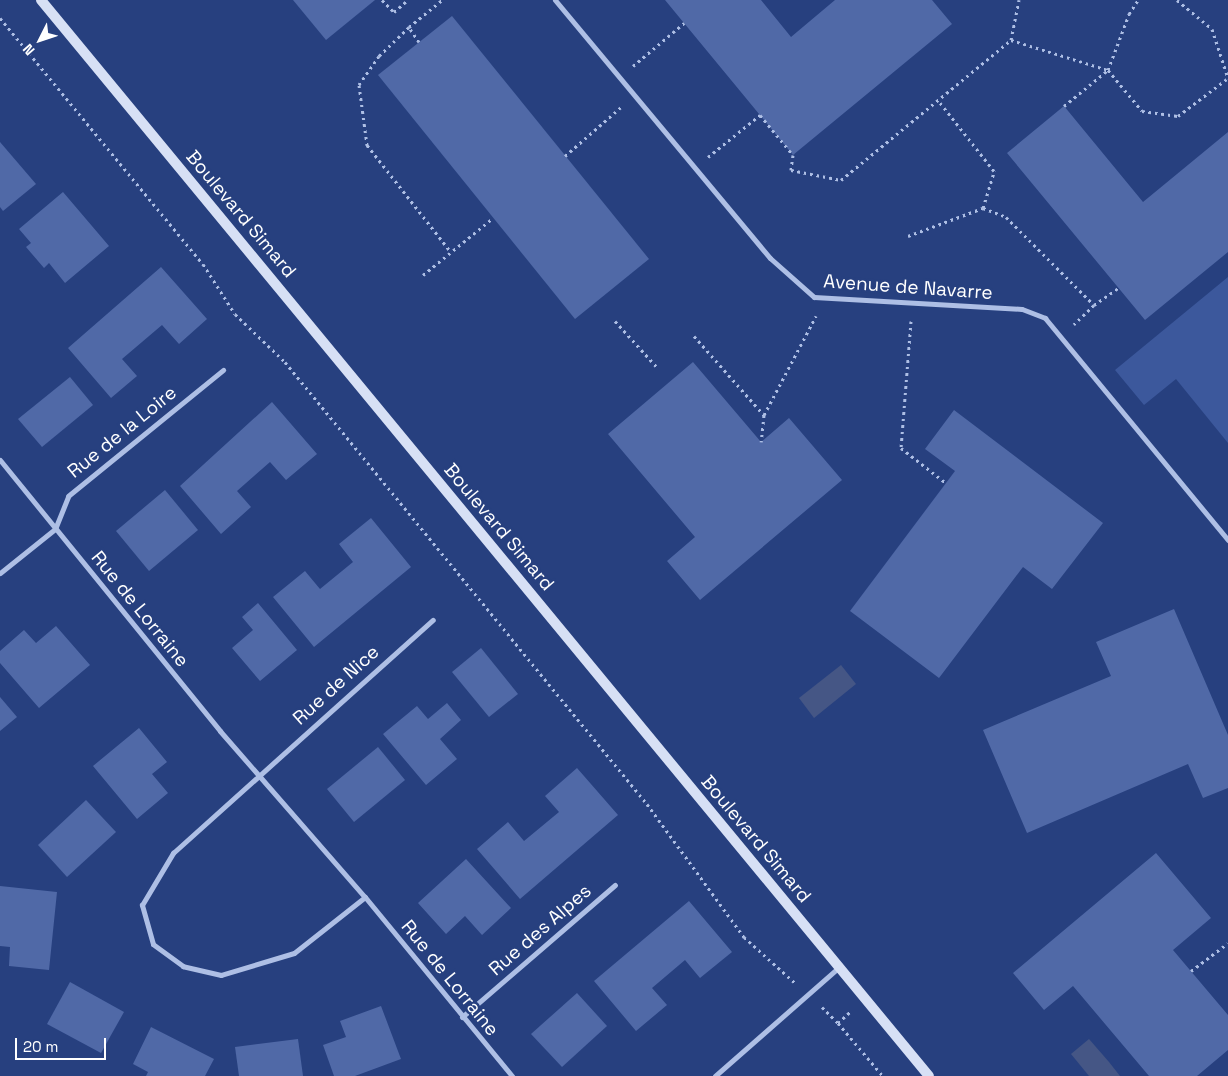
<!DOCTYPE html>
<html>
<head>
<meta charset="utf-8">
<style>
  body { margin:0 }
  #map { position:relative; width:1228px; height:1076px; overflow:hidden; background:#27407f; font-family:"Space Grotesk",sans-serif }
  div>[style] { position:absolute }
  .green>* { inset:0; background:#3c589c }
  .water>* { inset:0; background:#455685 }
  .building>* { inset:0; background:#5069a7 }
  .path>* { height:3px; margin-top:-1.5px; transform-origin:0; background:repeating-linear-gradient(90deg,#aebfe5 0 2.5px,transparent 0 6.5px) }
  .street>* { height:5px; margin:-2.5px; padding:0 2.5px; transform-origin:2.5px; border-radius:2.5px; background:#aebfe5 }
  .secondary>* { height:10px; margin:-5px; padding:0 5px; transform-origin:5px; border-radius:5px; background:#d7e0f5 }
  span { translate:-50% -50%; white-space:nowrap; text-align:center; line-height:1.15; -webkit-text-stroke:5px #27407f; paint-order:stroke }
  .street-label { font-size:19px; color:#fff }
  .north { position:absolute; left:15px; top:15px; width:50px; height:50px; -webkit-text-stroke:4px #27407f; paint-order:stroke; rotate:229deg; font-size:14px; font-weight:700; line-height:20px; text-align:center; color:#fff }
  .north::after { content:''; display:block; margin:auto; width:18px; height:22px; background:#fff; clip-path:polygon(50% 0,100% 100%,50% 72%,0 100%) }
  .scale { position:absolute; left:15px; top:1038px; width:91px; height:22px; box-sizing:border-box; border:2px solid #fff; border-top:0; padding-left:6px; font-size:15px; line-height:18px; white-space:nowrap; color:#fff; -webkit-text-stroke:4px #27407f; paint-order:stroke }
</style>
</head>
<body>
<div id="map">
  <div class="green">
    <div style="clip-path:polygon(1228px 277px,1228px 443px,1176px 379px,1144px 405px,1115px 370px)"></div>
  </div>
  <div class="water">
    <div style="clip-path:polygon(841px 665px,856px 684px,814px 718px,799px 698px)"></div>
    <div style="clip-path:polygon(1089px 1039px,1109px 1062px,1120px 1076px,1089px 1076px,1071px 1054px)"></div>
  </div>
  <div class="building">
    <div style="clip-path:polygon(293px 0,375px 0,326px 40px)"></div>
    <div style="clip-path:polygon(665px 0,761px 0,791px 37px,835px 0,932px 0,952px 24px,793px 155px)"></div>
    <div style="clip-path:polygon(452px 16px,649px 259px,575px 319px,378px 75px)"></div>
    <div style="clip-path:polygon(1064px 106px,1143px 202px,1228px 132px,1228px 252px,1145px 320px,1007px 153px)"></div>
    <div style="clip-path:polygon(0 142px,36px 184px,3px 211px,0 207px)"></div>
    <div style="clip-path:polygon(63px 192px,109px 246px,65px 283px,49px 263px,44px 268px,26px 247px,31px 243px,19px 229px)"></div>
    <div style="clip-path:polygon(161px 267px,207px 319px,179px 344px,162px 325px,122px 359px,137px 376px,111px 398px,68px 348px)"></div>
    <div style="clip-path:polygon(693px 362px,761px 442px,789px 418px,842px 480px,700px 600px,667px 561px,695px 537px,608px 434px)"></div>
    <div style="clip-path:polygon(70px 377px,93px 405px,42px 447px,18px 419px)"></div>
    <div style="clip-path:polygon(272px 402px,317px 454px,286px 480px,270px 462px,237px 491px,251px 507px,221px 534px,180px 486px)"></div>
    <div style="clip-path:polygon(954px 410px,1103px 523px,1052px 589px,1023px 567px,939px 678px,850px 611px,955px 471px,925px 449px)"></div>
    <div style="clip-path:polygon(165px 490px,198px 530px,149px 571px,116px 531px)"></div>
    <div style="clip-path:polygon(371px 518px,411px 567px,314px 647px,273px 597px,305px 571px,320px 589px,353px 562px,339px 544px)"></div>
    <div style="clip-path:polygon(258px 603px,297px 650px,260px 681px,232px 648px,253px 630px,242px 617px)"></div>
    <div style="clip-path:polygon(1174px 609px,1228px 735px,1228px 788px,1203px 798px,1188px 764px,1027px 833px,983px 730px,1111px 676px,1096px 642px)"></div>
    <div style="clip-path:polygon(56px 626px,90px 665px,39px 708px,0 663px,0 651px,24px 630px,36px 643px)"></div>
    <div style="clip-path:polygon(481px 648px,518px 694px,489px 717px,452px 672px)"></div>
    <div style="clip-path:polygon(0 697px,17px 717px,0 731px)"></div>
    <div style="clip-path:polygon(447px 703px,461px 720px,440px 739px,457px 759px,426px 785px,383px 734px,417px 706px,428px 719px)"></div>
    <div style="clip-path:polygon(139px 728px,167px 762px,152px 774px,168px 793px,137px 819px,93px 766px)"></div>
    <div style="clip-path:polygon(378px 747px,405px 780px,354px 822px,327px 789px)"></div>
    <div style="clip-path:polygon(577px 768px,618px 815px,520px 899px,477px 849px,508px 822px,524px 841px,559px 812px,545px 796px)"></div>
    <div style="clip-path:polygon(86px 800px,116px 832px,67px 877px,38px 845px)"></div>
    <div style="clip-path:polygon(1156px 853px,1211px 918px,1173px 950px,1228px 1015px,1228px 1050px,1197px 1076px,1149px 1076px,1073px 986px,1044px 1010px,1013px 973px)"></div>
    <div style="clip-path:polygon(466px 859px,511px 908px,482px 935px,465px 916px,446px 934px,418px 903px)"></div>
    <div style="clip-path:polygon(0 886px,57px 892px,49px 970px,9px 966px,10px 947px,0 946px)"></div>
    <div style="clip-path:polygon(689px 901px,732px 952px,700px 978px,685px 960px,652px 988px,667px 1005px,636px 1031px,594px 981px)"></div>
    <div style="clip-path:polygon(70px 982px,124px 1012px,101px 1053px,47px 1024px)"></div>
    <div style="clip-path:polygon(577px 993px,607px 1026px,562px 1067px,531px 1034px)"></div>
    <div style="clip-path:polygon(381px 1006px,401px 1059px,355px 1076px,334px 1076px,323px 1045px,346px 1037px,340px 1021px)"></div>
    <div style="clip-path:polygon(151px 1027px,214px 1059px,205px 1076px,146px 1076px,148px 1072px,133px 1064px)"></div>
    <div style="clip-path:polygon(298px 1039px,303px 1076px,239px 1076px,235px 1047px)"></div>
  </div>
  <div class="path">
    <div style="left:382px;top:0;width:17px;rotate:45deg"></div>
    <div style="left:394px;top:12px;width:18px;rotate:-41deg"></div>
    <div style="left:1177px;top:0;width:45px;rotate:39.6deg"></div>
    <div style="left:1212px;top:29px;width:52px;rotate:71.9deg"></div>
    <div style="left:0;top:18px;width:319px;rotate:50.5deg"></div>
    <div style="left:203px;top:264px;width:59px;rotate:57.4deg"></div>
    <div style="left:235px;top:314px;width:69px;rotate:43.8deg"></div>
    <div style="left:285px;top:362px;width:571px;rotate:50.68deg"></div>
    <div style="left:647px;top:804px;width:165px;rotate:53.9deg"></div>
    <div style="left:744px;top:937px;width:69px;rotate:42deg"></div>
    <div style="left:409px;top:27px;width:42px;rotate:136deg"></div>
    <div style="left:379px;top:56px;width:35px;rotate:125deg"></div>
    <div style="left:359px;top:85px;width:61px;rotate:82.4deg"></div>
    <div style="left:367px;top:145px;width:136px;rotate:51.9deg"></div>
    <div style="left:1011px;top:40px;width:102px;rotate:17.2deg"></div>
    <div style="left:1108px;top:70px;width:53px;rotate:50.3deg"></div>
    <div style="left:1142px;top:111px;width:36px;rotate:8deg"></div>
    <div style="left:1178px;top:116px;width:63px;rotate:-37.2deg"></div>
    <div style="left:419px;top:42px;width:18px;rotate:-124deg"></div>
    <div style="left:409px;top:27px;width:43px;rotate:-39.3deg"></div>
    <div style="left:633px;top:66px;width:67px;rotate:-40.1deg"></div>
    <div style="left:1064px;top:106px;width:57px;rotate:-39.3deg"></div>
    <div style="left:1108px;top:70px;width:60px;rotate:-69.4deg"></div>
    <div style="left:1129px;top:14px;width:17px;rotate:-57deg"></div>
    <div style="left:565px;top:156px;width:74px;rotate:-41.2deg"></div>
    <div style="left:708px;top:157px;width:67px;rotate:-38.9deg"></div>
    <div style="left:760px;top:115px;width:52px;rotate:50.5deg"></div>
    <div style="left:793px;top:155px;width:15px;rotate:98deg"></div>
    <div style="left:791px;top:170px;width:51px;rotate:11.3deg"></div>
    <div style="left:841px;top:180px;width:220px;rotate:-39.5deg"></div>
    <div style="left:1011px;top:40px;width:41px;rotate:-78.7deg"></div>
    <div style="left:983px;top:208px;width:25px;rotate:21deg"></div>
    <div style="left:1006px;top:217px;width:124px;rotate:45deg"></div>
    <div style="left:1094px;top:305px;width:28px;rotate:136deg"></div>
    <div style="left:908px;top:236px;width:80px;rotate:-20.5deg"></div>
    <div style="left:983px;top:208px;width:39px;rotate:-73deg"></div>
    <div style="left:994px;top:171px;width:90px;rotate:-128.3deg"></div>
    <div style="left:423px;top:275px;width:90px;rotate:-39.2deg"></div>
    <div style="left:1094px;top:305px;width:29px;rotate:-35deg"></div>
    <div style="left:615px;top:321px;width:61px;rotate:47.7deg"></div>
    <div style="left:911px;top:321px;width:127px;rotate:94.5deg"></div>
    <div style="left:901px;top:448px;width:57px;rotate:37.9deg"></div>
    <div style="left:694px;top:336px;width:106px;rotate:48.5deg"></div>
    <div style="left:764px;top:415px;width:27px;rotate:96deg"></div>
    <div style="left:764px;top:415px;width:112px;rotate:-62.3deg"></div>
    <div style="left:1191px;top:971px;width:46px;rotate:-37.1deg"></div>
    <div style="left:822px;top:1007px;width:23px;rotate:45deg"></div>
    <div style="left:838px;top:1023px;width:16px;rotate:-43deg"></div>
    <div style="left:838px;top:1023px;width:70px;rotate:49.7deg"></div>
  </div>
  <div class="street">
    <div style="left:555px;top:0;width:336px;rotate:50.2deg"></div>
    <div style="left:770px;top:258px;width:59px;rotate:41.6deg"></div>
    <div style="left:814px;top:297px;width:208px;rotate:3.3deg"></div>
    <div style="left:1022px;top:309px;width:25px;rotate:21deg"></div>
    <div style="left:1045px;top:318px;width:288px;rotate:50.5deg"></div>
    <div style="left:0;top:460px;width:349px;rotate:50.9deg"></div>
    <div style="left:220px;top:731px;width:220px;rotate:48.9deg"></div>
    <div style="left:365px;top:897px;width:232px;rotate:50.6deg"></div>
    <div style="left:0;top:573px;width:70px;rotate:-38.7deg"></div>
    <div style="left:55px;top:529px;width:35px;rotate:-68deg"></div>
    <div style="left:68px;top:496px;width:200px;rotate:-39.1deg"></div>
    <div style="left:365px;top:897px;width:90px;rotate:141.7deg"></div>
    <div style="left:294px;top:953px;width:76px;rotate:163.2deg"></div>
    <div style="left:221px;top:975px;width:39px;rotate:-167deg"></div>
    <div style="left:183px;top:966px;width:37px;rotate:-144deg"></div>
    <div style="left:153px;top:944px;width:41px;rotate:-105.8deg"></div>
    <div style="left:142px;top:905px;width:61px;rotate:-59.2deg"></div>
    <div style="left:173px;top:853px;width:349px;rotate:-41.9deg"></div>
    <div style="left:462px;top:1017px;width:202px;rotate:-40.8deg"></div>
    <div style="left:715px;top:1076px;width:165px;rotate:-41.3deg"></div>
  </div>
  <div class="secondary">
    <div style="left:41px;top:0;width:1395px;rotate:50.47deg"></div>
  </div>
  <div class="street-label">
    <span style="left:241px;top:214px;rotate:50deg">Boulevard Simard</span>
    <span style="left:908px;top:287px;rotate:4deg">Avenue de Navarre</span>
    <span style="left:122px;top:432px;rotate:-39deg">Rue de la Loire</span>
    <span style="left:499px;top:527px;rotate:50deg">Boulevard Simard</span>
    <span style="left:140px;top:609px;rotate:51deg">Rue de Lorraine</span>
    <span style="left:336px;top:685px;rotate:-42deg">Rue de Nice</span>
    <span style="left:756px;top:839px;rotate:50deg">Boulevard Simard</span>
    <span style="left:540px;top:930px;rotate:-41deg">Rue des Alpes</span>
    <span style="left:450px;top:978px;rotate:51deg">Rue de Lorraine</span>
  </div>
  <div class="north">N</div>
  <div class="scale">20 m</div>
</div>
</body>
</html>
